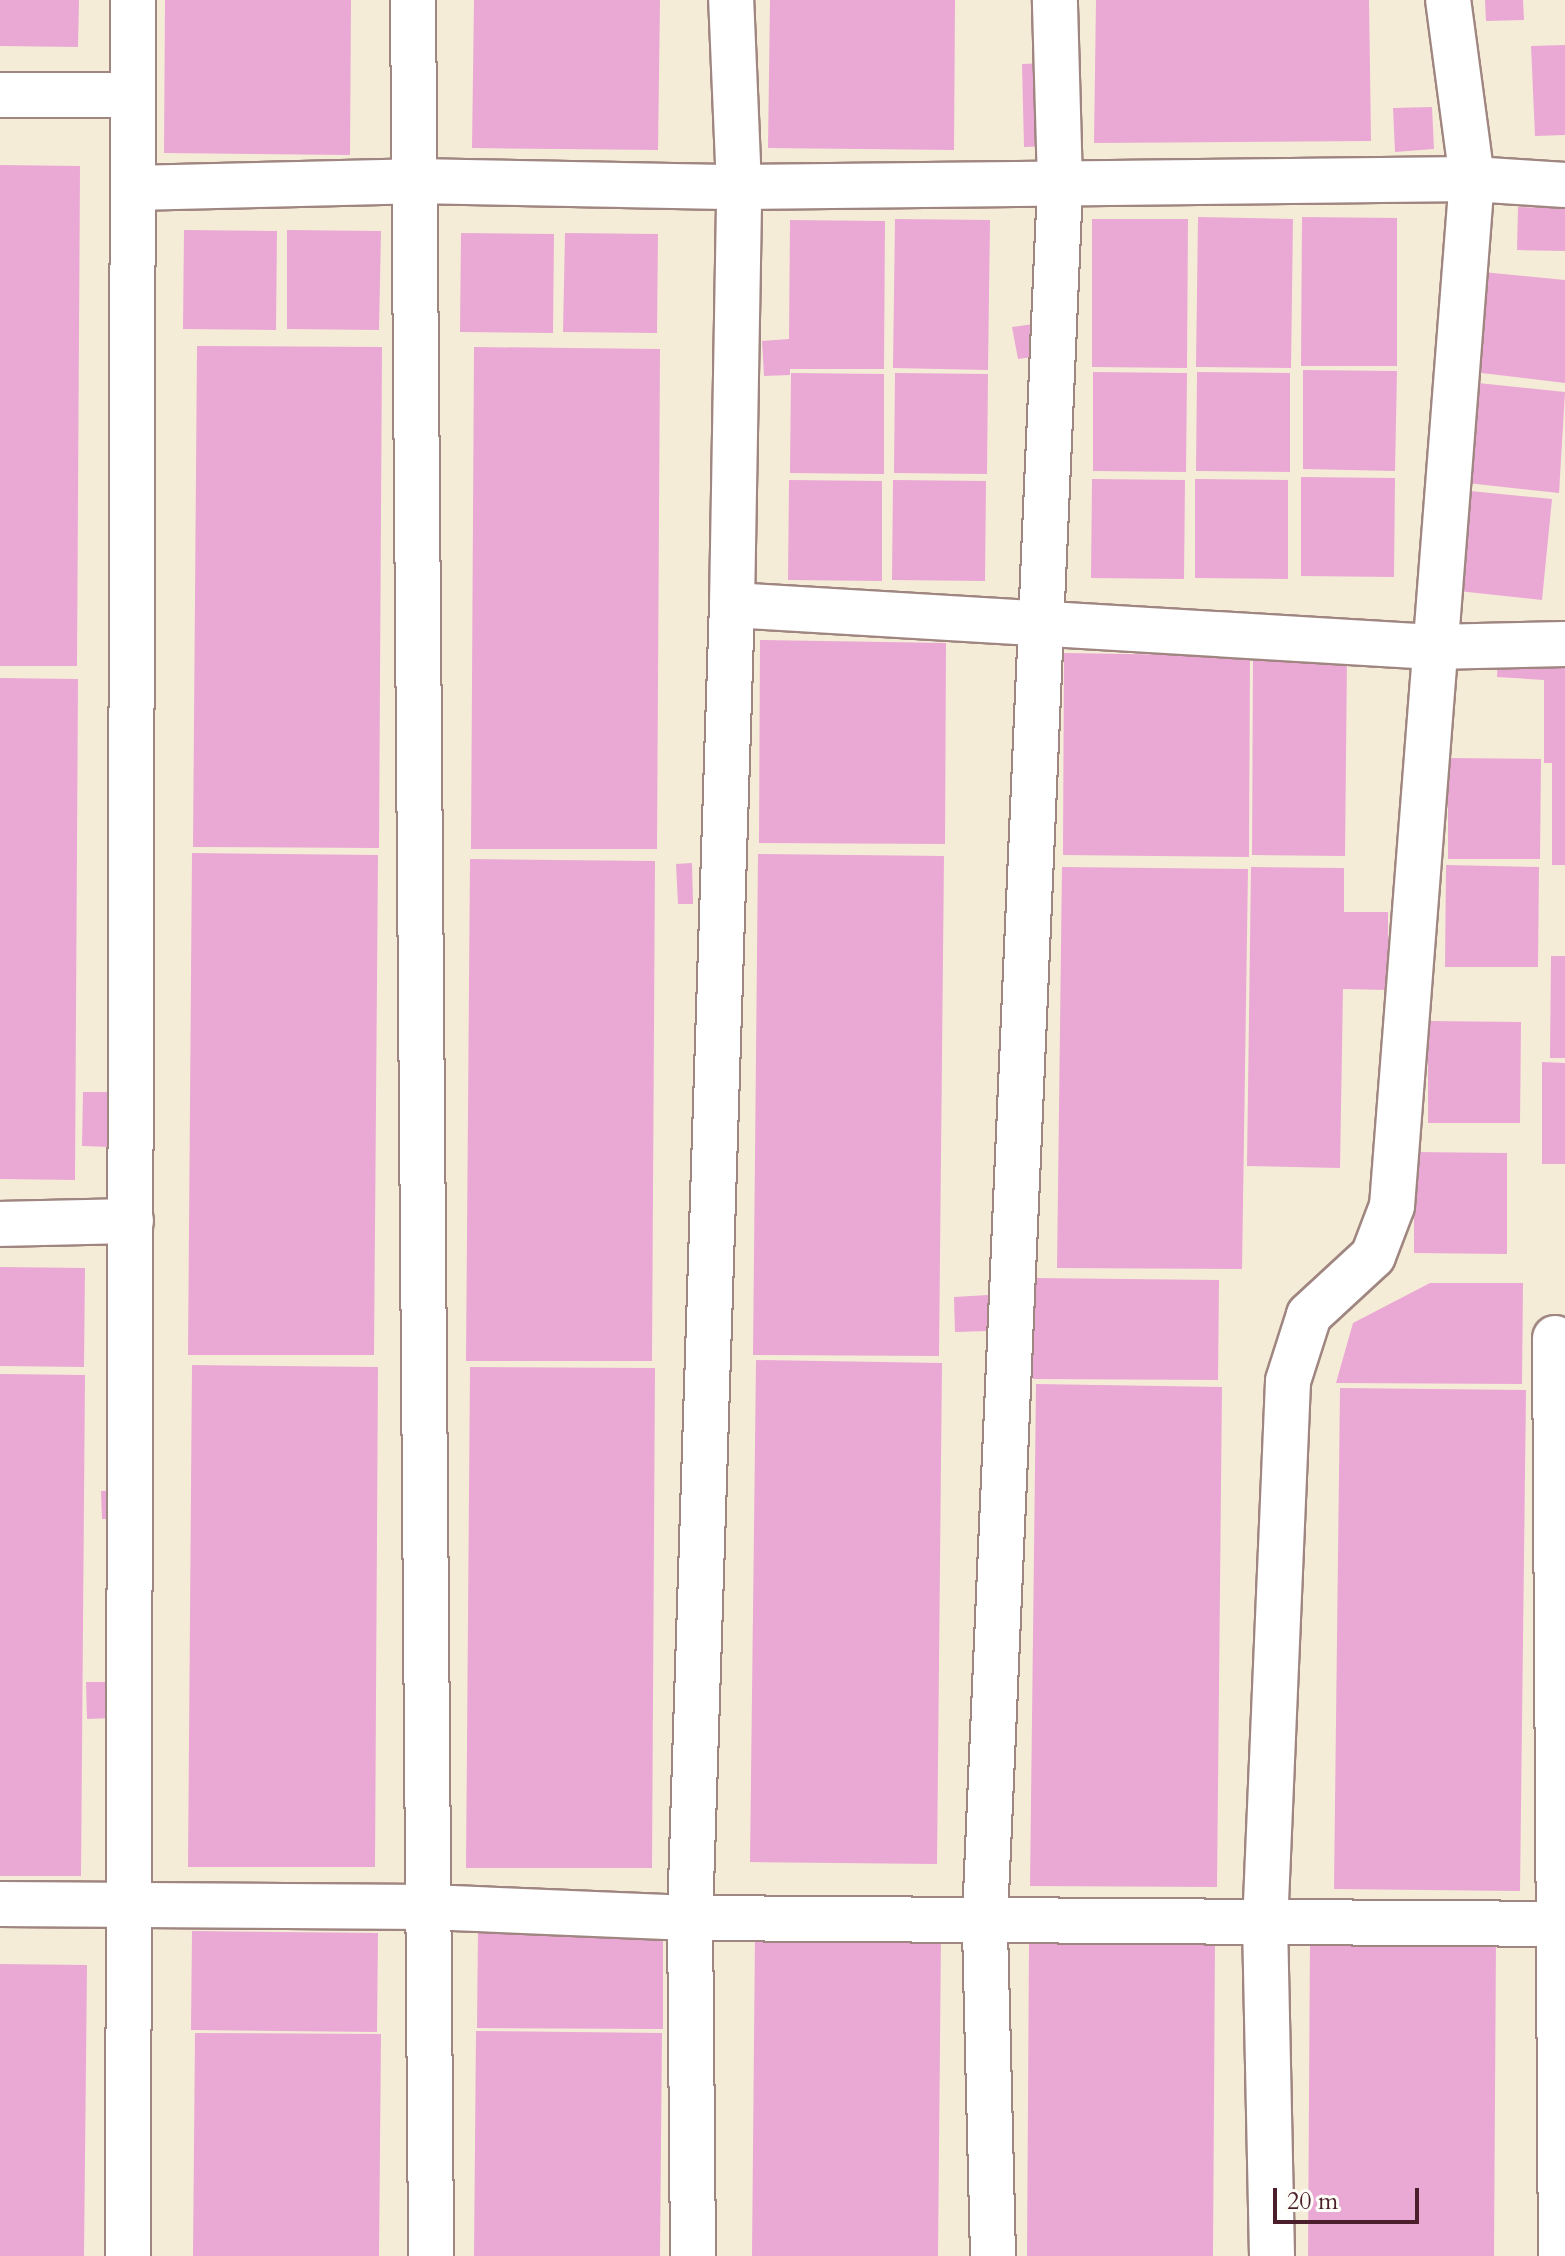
<!DOCTYPE html>
<html>
<head>
<meta charset="utf-8">
<style>
  body { margin:0 }
  #map { position:relative; width:1565px; height:2256px; overflow:hidden; background:#f5ecd7; font-family:Cardo,serif }
  div>[style] { position:absolute }
  .building>* { inset:0; background:#eaa8d5 }
  .roads { filter:drop-shadow(2px 0 #a08681) drop-shadow(-2px 0 #a08681) drop-shadow(0 2px #a08681) drop-shadow(0 -2px #a08681) }
  .minor>* { height:44px; margin:-22px; padding:0 22px; transform-origin:22px; border-radius:22px; background:#fff }
  span { translate:-50% -50%; white-space:nowrap; text-align:center; line-height:1.15; -webkit-text-stroke:6px #fdfcf7; paint-order:stroke }
  .scale { position:absolute; left:1273px; top:2188px; width:146px; height:36px; box-sizing:border-box; border:4px solid #4a1f2b; border-top:0; padding-left:10px; font-size:24px; line-height:28px; white-space:nowrap; color:#4a1f2b; -webkit-text-stroke:6px #fdfcf7; paint-order:stroke }
</style>
</head>
<body>
<div id="map">
  <div class="building">
    <div style="clip-path:polygon(0 0,79px 0,78px 47px,0 46px)"></div>
    <div style="clip-path:polygon(165px 0,351px 0,350px 155px,164px 153px)"></div>
    <div style="clip-path:polygon(474px 0,660px 0,658px 150px,472px 148px)"></div>
    <div style="clip-path:polygon(770px 0,955px 0,954px 150px,768px 148px)"></div>
    <div style="clip-path:polygon(1096px 0,1369px 0,1371px 141px,1094px 143px)"></div>
    <div style="clip-path:polygon(1485px 0,1523px 0,1524px 20px,1486px 21px)"></div>
    <div style="clip-path:polygon(1565px 45px,1565px 135px,1535px 136px,1531px 46px)"></div>
    <div style="clip-path:polygon(1072px 62px,1075px 145px,1024px 147px,1022px 64px)"></div>
    <div style="clip-path:polygon(1432px 107px,1434px 149px,1395px 152px,1393px 108px)"></div>
    <div style="clip-path:polygon(0 165px,80px 166px,77px 666px,0 666px)"></div>
    <div style="clip-path:polygon(1518px 207px,1565px 208px,1565px 251px,1517px 250px)"></div>
    <div style="clip-path:polygon(1198px 217px,1293px 219px,1291px 368px,1196px 367px)"></div>
    <div style="clip-path:polygon(1302px 217px,1397px 218px,1397px 366px,1301px 366px)"></div>
    <div style="clip-path:polygon(895px 219px,990px 220px,988px 370px,893px 368px)"></div>
    <div style="clip-path:polygon(1092px 219px,1188px 219px,1187px 368px,1092px 367px)"></div>
    <div style="clip-path:polygon(790px 220px,885px 221px,884px 369px,790px 369px,790px 375px,764px 376px,762px 341px,789px 339px)"></div>
    <div style="clip-path:polygon(184px 230px,277px 231px,276px 330px,183px 329px)"></div>
    <div style="clip-path:polygon(287px 230px,381px 231px,379px 330px,287px 329px)"></div>
    <div style="clip-path:polygon(461px 233px,554px 234px,553px 333px,460px 332px)"></div>
    <div style="clip-path:polygon(565px 233px,658px 234px,657px 333px,563px 332px)"></div>
    <div style="clip-path:polygon(1483px 272px,1565px 280px,1565px 383px,1473px 372px)"></div>
    <div style="clip-path:polygon(1048px 322px,1053px 354px,1018px 359px,1012px 327px)"></div>
    <div style="clip-path:polygon(197px 346px,382px 347px,379px 848px,193px 847px)"></div>
    <div style="clip-path:polygon(474px 347px,660px 349px,657px 849px,471px 849px)"></div>
    <div style="clip-path:polygon(1303px 370px,1397px 371px,1395px 471px,1303px 469px)"></div>
    <div style="clip-path:polygon(1093px 372px,1187px 373px,1186px 472px,1093px 471px)"></div>
    <div style="clip-path:polygon(1197px 372px,1290px 373px,1290px 472px,1196px 471px)"></div>
    <div style="clip-path:polygon(791px 373px,884px 374px,884px 474px,790px 473px)"></div>
    <div style="clip-path:polygon(895px 373px,988px 374px,987px 474px,894px 473px)"></div>
    <div style="clip-path:polygon(1478px 383px,1565px 392px,1559px 493px,1467px 483px)"></div>
    <div style="clip-path:polygon(1301px 477px,1395px 478px,1394px 577px,1301px 576px)"></div>
    <div style="clip-path:polygon(1092px 479px,1185px 480px,1184px 579px,1091px 578px)"></div>
    <div style="clip-path:polygon(1195px 479px,1288px 480px,1288px 579px,1195px 578px)"></div>
    <div style="clip-path:polygon(789px 480px,882px 481px,882px 581px,788px 580px)"></div>
    <div style="clip-path:polygon(893px 480px,986px 481px,985px 581px,892px 580px)"></div>
    <div style="clip-path:polygon(1460px 490px,1552px 499px,1542px 600px,1449px 590px)"></div>
    <div style="clip-path:polygon(760px 640px,946px 643px,945px 844px,759px 843px)"></div>
    <div style="clip-path:polygon(1498px 652px,1565px 662px,1565px 865px,1552px 865px,1552px 763px,1544px 763px,1544px 680px,1497px 677px)"></div>
    <div style="clip-path:polygon(1064px 653px,1250px 656px,1249px 857px,1063px 855px)"></div>
    <div style="clip-path:polygon(1253px 654px,1347px 655px,1345px 856px,1252px 855px)"></div>
    <div style="clip-path:polygon(0 678px,78px 679px,75px 1180px,0 1179px)"></div>
    <div style="clip-path:polygon(1448px 758px,1541px 759px,1540px 859px,1448px 859px)"></div>
    <div style="clip-path:polygon(192px 853px,378px 855px,374px 1355px,188px 1355px)"></div>
    <div style="clip-path:polygon(758px 854px,944px 856px,939px 1356px,753px 1355px)"></div>
    <div style="clip-path:polygon(470px 859px,655px 861px,652px 1361px,466px 1361px)"></div>
    <div style="clip-path:polygon(692px 863px,693px 904px,678px 904px,676px 864px)"></div>
    <div style="clip-path:polygon(1446px 865px,1539px 867px,1538px 967px,1445px 967px)"></div>
    <div style="clip-path:polygon(1062px 867px,1248px 869px,1242px 1269px,1057px 1268px)"></div>
    <div style="clip-path:polygon(1251px 867px,1344px 868px,1344px 912px,1388px 912px,1388px 990px,1343px 989px,1340px 1168px,1247px 1166px)"></div>
    <div style="clip-path:polygon(1551px 956px,1565px 956px,1565px 1058px,1550px 1058px)"></div>
    <div style="clip-path:polygon(1428px 1021px,1521px 1022px,1520px 1123px,1428px 1123px)"></div>
    <div style="clip-path:polygon(1542px 1062px,1565px 1063px,1565px 1164px,1542px 1164px)"></div>
    <div style="clip-path:polygon(83px 1092px,111px 1092px,110px 1147px,82px 1146px)"></div>
    <div style="clip-path:polygon(1414px 1152px,1507px 1153px,1507px 1254px,1414px 1253px)"></div>
    <div style="clip-path:polygon(0 1267px,85px 1268px,84px 1367px,0 1366px)"></div>
    <div style="clip-path:polygon(1033px 1278px,1219px 1280px,1218px 1380px,1033px 1379px)"></div>
    <div style="clip-path:polygon(1430px 1283px,1523px 1283px,1522px 1384px,1336px 1383px,1353px 1323px)"></div>
    <div style="clip-path:polygon(988px 1295px,989px 1331px,955px 1332px,954px 1297px)"></div>
    <div style="clip-path:polygon(756px 1360px,942px 1363px,937px 1864px,750px 1862px)"></div>
    <div style="clip-path:polygon(192px 1365px,378px 1367px,375px 1867px,188px 1867px)"></div>
    <div style="clip-path:polygon(470px 1367px,655px 1368px,652px 1868px,466px 1868px)"></div>
    <div style="clip-path:polygon(0 1374px,85px 1375px,81px 1876px,0 1876px)"></div>
    <div style="clip-path:polygon(1036px 1384px,1222px 1387px,1217px 1887px,1030px 1886px)"></div>
    <div style="clip-path:polygon(1340px 1388px,1526px 1390px,1520px 1891px,1334px 1889px)"></div>
    <div style="clip-path:polygon(131px 1490px,131px 1519px,102px 1519px,101px 1491px)"></div>
    <div style="clip-path:polygon(86px 1682px,114px 1682px,114px 1718px,87px 1719px)"></div>
    <div style="clip-path:polygon(478px 1929px,663px 1930px,663px 2029px,477px 2028px)"></div>
    <div style="clip-path:polygon(192px 1931px,378px 1933px,377px 2032px,191px 2030px)"></div>
    <div style="clip-path:polygon(755px 1934px,941px 1936px,938px 2256px,752px 2256px)"></div>
    <div style="clip-path:polygon(1310px 1936px,1496px 1938px,1494px 2256px,1308px 2256px)"></div>
    <div style="clip-path:polygon(1029px 1942px,1215px 1943px,1213px 2256px,1027px 2256px)"></div>
    <div style="clip-path:polygon(0 1964px,87px 1965px,84px 2256px,0 2256px)"></div>
    <div style="clip-path:polygon(476px 2031px,662px 2033px,660px 2256px,474px 2256px)"></div>
    <div style="clip-path:polygon(195px 2033px,381px 2034px,379px 2256px,193px 2256px)"></div>
  </div>
  <div class="roads">
    <div class="minor">
      <div style="left:413px;top:0;width:2256px;rotate:89.54deg"></div>
      <div style="left:0;top:95px;width:133px"></div>
      <div style="left:133px;top:188px;width:281px;rotate:-1.4deg"></div>
      <div style="left:414px;top:181px;width:325px;rotate:1.1deg"></div>
      <div style="left:739px;top:187px;width:733px;rotate:-0.63deg"></div>
      <div style="left:1472px;top:179px;width:93px;rotate:3.7deg"></div>
      <div style="left:732px;top:605px;width:702px;rotate:3.43deg"></div>
      <div style="left:1433px;top:647px;width:132px;rotate:-1.3deg"></div>
      <div style="left:0;top:1224px;width:131px;rotate:-1.3deg"></div>
      <div style="left:1555px;top:1338px;width:918px;rotate:89.63deg"></div>
      <div style="left:0;top:1904px;width:428px;rotate:0.4deg"></div>
      <div style="left:428px;top:1907px;width:262px;rotate:2.4deg"></div>
      <div style="left:690px;top:1918px;width:875px;rotate:0.39deg"></div>
      <div style="left:128px;top:2256px;width:2256px;rotate:-89.87deg"></div>
      <div style="left:693px;top:2256px;width:338px;rotate:-90.5deg"></div>
      <div style="left:690px;top:1918px;width:1314px;rotate:-88.17deg"></div>
      <div style="left:732px;top:605px;width:418px;rotate:-89deg"></div>
      <div style="left:739px;top:187px;width:187px;rotate:-92.4deg"></div>
      <div style="left:993px;top:2256px;width:338px;rotate:-91.4deg"></div>
      <div style="left:985px;top:1918px;width:1736px;rotate:-87.52deg"></div>
      <div style="left:1060px;top:184px;width:184px;rotate:-91.6deg"></div>
      <div style="left:1272px;top:2256px;width:330px;rotate:-91.2deg"></div>
      <div style="left:1265px;top:1926px;width:545px;rotate:-87.58deg"></div>
      <div style="left:1288px;top:1381px;width:69px;rotate:-72.3deg"></div>
      <div style="left:1309px;top:1315px;width:87px;rotate:-42.7deg"></div>
      <div style="left:1373px;top:1256px;width:53px;rotate:-69.2deg"></div>
      <div style="left:1392px;top:1206px;width:1030px;rotate:-85.55deg"></div>
      <div style="left:1472px;top:179px;width:181px;rotate:-97.6deg"></div>
    </div>
  </div>
  <div class="scale">20 m</div>
</div>
</body>
</html>
